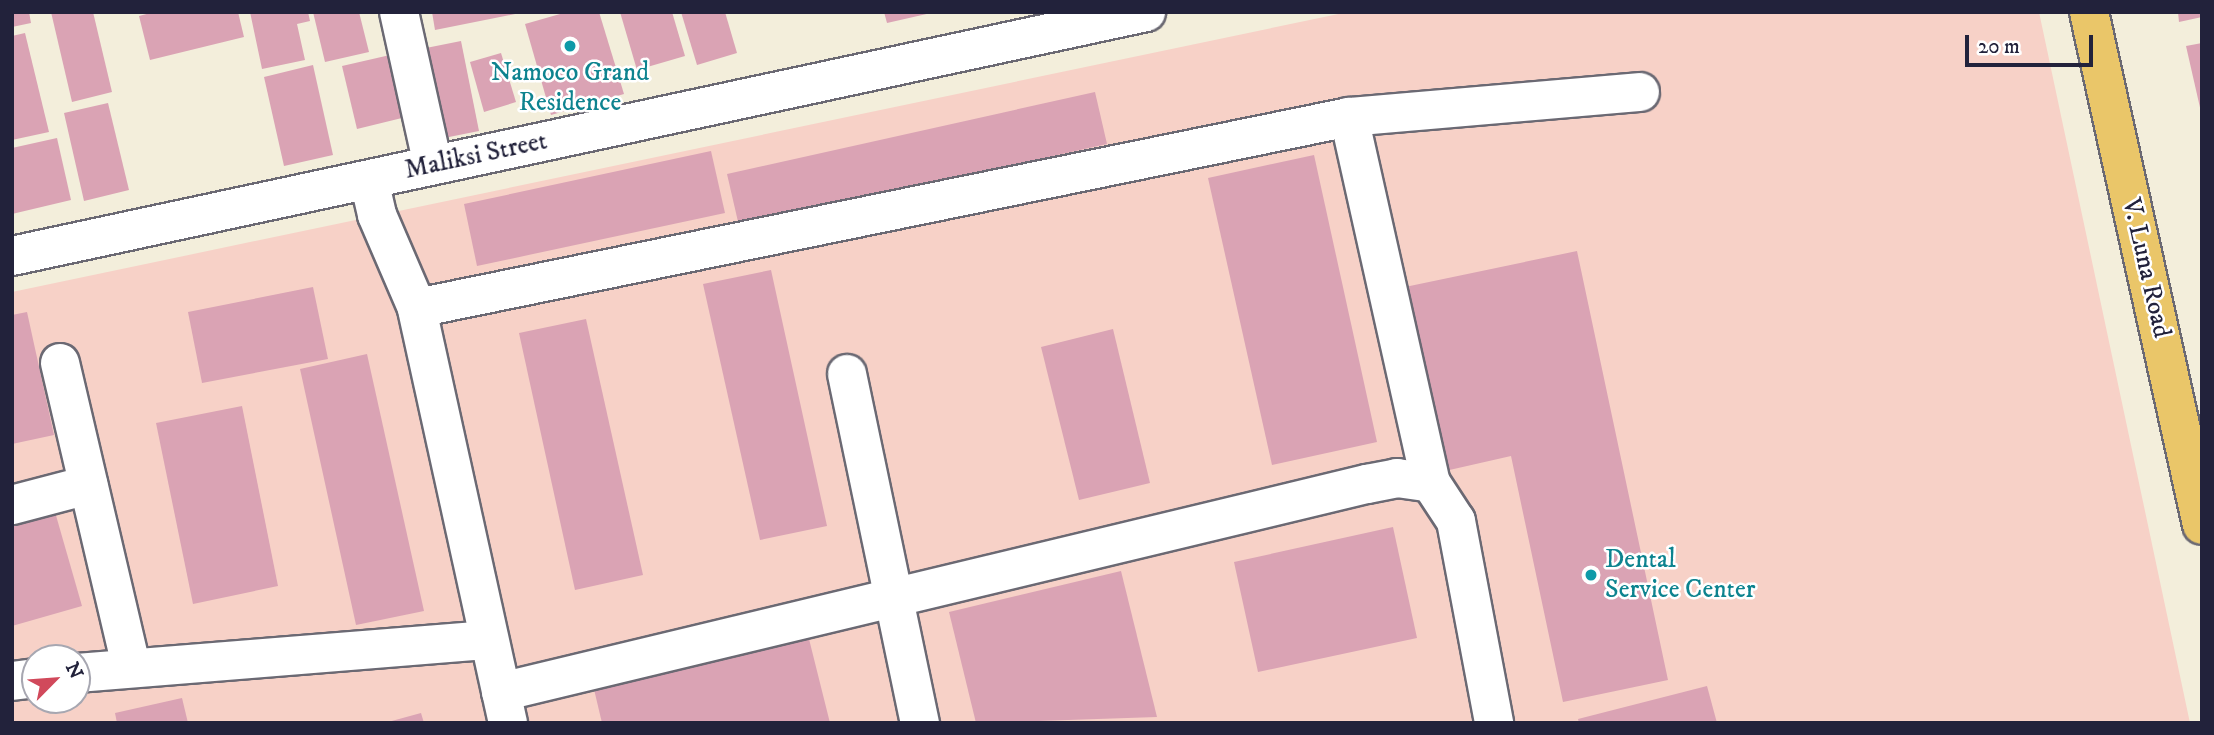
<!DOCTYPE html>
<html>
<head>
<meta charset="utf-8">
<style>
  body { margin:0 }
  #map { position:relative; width:2214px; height:735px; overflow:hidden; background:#f3eedb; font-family:"IM FELL DW Pica",serif }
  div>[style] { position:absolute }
  .built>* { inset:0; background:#f7d1c7 }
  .building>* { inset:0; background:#daa3b4 }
  .roads { filter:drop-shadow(2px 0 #6b6973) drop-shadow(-2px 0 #6b6973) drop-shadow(0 2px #6b6973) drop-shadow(0 -2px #6b6973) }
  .minor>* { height:38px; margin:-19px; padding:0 19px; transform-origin:19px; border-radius:19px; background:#fff }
  .major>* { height:38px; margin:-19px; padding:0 19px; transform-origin:19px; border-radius:19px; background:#eac669 }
  .dots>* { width:19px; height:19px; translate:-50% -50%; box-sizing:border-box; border:4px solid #fff; border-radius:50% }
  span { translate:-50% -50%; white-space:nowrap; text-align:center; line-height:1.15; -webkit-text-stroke:5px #fff; paint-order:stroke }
  .culture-label { font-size:26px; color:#0d838f }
  .left { translate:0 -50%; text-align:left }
  .street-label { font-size:26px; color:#22223b }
  .frame { position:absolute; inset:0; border:14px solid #22223b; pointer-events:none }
  .north { position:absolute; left:21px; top:644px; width:70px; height:70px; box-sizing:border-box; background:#fff; border:2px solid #a7a7b1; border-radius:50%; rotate:65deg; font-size:19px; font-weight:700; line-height:28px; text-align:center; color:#22223b }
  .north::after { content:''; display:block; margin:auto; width:24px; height:32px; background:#d1495b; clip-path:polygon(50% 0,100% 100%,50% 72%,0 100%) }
  .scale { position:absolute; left:1965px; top:35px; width:128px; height:32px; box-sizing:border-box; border:4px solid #22223b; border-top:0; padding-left:9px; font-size:21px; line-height:24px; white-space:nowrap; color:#22223b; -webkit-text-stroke:5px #fff; paint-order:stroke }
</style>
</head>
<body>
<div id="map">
  <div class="built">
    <div style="clip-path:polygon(evenodd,1348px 12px,2039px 12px,2190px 723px,12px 723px,12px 292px,1348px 12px,35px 658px,77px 658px,77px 700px,35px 700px,35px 658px)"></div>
  </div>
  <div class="building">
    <div style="clip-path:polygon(12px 12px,29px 12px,31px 23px,12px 27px)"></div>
    <div style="clip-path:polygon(51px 12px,93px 12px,112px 92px,72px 102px)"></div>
    <div style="clip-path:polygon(154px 12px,238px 12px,244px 37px,150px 60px,139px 16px)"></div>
    <div style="clip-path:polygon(250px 12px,308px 12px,310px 21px,297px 24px,305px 60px,262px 69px)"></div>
    <div style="clip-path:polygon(313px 12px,359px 12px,369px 52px,325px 62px)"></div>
    <div style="clip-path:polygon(432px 12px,520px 12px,520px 13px,435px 30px)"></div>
    <div style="clip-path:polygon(567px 12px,599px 12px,624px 94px,551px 115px,525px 24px)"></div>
    <div style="clip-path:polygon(620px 12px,672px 12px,685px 56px,637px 70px)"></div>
    <div style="clip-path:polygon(681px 12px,725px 12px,737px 53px,697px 65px)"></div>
    <div style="clip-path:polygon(884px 12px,931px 12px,931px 13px,887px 23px)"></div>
    <div style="clip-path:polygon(2178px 12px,2202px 12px,2202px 17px,2179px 22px)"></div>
    <div style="clip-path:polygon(25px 33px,49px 132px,12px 140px,12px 36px)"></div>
    <div style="clip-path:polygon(461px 41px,479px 131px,439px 139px,421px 49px)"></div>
    <div style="clip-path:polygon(2202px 43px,2202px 111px,2201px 112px,2186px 46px)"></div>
    <div style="clip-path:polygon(501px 53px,516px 102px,484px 112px,470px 62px)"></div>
    <div style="clip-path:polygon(390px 55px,406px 117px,357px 129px,342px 66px)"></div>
    <div style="clip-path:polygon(313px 65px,333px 155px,284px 166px,264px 77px)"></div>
    <div style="clip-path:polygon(1095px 92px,1107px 144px,739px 226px,727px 174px)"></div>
    <div style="clip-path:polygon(108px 103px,129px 190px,84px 201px,64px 113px)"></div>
    <div style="clip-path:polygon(57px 138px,71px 200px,12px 214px,12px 148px)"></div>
    <div style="clip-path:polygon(711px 151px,725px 213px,477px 266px,464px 204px)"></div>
    <div style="clip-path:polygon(1314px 155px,1377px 442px,1272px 465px,1208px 178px)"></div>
    <div style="clip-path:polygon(1577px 251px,1668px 680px,1563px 702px,1511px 456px,1445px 471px,1405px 287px)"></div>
    <div style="clip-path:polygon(771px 270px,827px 526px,760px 540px,703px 284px)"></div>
    <div style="clip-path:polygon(313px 287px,328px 359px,202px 383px,188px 312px)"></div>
    <div style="clip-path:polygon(27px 312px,54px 435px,12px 444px,12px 315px)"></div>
    <div style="clip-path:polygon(586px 319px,643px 575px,575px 590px,519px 333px)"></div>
    <div style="clip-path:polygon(1113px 329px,1150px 483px,1079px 500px,1041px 347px)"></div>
    <div style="clip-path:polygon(367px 354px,424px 611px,356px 625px,300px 369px)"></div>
    <div style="clip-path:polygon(242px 406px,278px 586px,193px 604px,156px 423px)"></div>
    <div style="clip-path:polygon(55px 512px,82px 606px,12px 626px,12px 523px)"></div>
    <div style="clip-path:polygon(1393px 527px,1417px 638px,1258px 672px,1234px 562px)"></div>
    <div style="clip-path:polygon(1121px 571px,1157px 717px,976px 723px,949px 612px)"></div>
    <div style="clip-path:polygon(808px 635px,830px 723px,602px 723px,593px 685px)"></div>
    <div style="clip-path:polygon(1707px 686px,1717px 723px,1579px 723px,1578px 719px)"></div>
    <div style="clip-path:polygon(182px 698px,188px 723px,117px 723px,115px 713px)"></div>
    <div style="clip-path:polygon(421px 713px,424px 723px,388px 723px,388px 722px)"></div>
  </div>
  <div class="roads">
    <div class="minor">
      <div style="left:399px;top:12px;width:157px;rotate:77.5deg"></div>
      <div style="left:1349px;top:117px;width:375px;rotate:77.4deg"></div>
      <div style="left:1431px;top:483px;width:45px;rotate:56.7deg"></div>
      <div style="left:1456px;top:521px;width:206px;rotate:79.3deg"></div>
      <div style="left:369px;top:180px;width:36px;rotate:77deg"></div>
      <div style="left:377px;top:215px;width:101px;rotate:66.7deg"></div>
      <div style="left:12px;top:256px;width:1160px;rotate:-12.14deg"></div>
      <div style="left:60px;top:363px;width:311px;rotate:76.8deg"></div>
      <div style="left:847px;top:374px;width:357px;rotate:78.2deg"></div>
      <div style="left:12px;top:505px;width:79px;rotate:-14.7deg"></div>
      <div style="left:77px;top:673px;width:413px;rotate:-4.6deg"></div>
      <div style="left:12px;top:681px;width:23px;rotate:-7deg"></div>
      <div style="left:501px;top:692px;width:891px;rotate:-13.51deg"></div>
      <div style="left:1367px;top:484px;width:31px;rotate:-11deg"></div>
      <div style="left:1397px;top:478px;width:34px;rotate:8deg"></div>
      <div style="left:508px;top:723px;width:425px;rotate:-102.4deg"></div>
      <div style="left:417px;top:308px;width:951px;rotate:-11.58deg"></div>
      <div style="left:1349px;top:117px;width:292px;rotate:-4.9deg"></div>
    </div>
    <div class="major">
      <div style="left:2089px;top:12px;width:525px;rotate:77.58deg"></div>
    </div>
  </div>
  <div class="dots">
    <div style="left:570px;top:46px;background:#0f9aa8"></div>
    <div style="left:1591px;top:575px;background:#0f9aa8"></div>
  </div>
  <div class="culture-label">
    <span style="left:570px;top:88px">Namoco Grand<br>Residence</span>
    <span class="left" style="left:1605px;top:575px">Dental<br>Service Center</span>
  </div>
  <div class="street-label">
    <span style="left:476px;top:156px;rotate:-12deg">Maliksi Street</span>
    <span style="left:2146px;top:268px;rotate:77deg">V. Luna Road</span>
  </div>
  <div class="frame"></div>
  <div class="north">N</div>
  <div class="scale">20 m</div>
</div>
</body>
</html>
